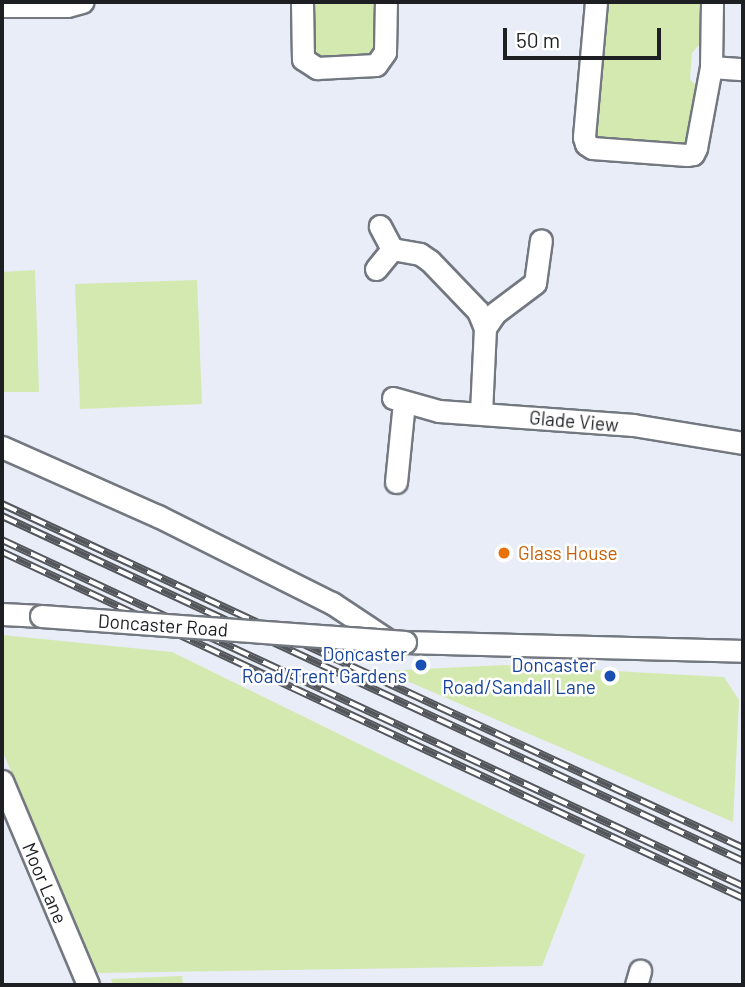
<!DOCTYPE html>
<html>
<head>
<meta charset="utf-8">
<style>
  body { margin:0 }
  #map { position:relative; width:745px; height:987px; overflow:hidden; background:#e8edf7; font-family:Barlow,sans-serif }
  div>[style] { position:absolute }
  .green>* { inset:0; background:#d4e9af }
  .roads { filter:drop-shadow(2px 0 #737880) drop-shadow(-2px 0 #737880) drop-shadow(0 2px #737880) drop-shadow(0 -2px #737880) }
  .minor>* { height:21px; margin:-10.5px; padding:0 10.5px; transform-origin:10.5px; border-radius:10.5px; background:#fff }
  .rail>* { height:8px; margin-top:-4px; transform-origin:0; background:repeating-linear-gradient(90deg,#fff 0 16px,#53565b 0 32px); box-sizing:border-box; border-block:2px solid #53565b }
  .bridges { filter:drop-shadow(2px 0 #737880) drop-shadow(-2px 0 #737880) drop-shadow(0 2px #737880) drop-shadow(0 -2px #737880) }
  .minor-bridge>* { height:21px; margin:-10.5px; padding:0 10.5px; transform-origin:10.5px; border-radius:10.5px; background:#fff }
  .dots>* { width:19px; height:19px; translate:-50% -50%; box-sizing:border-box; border:4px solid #fff; border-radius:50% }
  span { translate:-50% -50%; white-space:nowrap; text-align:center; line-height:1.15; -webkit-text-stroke:5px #fff; paint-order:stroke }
  .street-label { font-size:19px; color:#1d1f22 }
  .food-label { font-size:19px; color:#c56008 }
  .left { translate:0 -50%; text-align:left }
  .transit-label { font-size:19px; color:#164399 }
  .right { translate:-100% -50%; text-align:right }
  .frame { position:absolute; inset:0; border:4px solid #1d1f22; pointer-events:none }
  .scale { position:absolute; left:503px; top:28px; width:158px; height:32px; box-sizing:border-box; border:4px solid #1d1f22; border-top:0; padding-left:9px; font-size:21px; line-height:24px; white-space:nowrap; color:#1d1f22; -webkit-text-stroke:5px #fff; paint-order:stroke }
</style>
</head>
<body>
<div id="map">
  <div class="green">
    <div style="clip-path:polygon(309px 2px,378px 2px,377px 47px,374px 57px,326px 62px,313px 56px)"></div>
    <div style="clip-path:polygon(604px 2px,702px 2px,703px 40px,692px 53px,690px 79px,699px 90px,689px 143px,684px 146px,601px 142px,593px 126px)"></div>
    <div style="clip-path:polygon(35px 270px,39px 392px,2px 392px,2px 272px)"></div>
    <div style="clip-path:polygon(197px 280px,202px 404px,80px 409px,75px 284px)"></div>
    <div style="clip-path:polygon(2px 635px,172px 652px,585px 855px,542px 966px,96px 973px,2px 750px)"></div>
    <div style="clip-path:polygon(504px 665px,724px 677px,739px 700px,733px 822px,384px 671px)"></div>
    <div style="clip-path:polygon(182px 976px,183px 985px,113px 985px,111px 979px)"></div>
  </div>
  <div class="roads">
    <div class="minor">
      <div style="left:302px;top:2px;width:57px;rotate:89deg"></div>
      <div style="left:303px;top:59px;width:17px;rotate:33deg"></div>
      <div style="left:317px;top:68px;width:59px;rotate:-2.9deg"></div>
      <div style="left:376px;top:65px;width:16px;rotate:-55deg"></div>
      <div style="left:385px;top:52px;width:50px;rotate:-88.9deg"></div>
      <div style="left:596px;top:2px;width:136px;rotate:95.1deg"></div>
      <div style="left:584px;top:137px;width:7px;rotate:74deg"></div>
      <div style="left:586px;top:144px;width:7px;rotate:34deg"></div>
      <div style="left:592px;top:148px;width:95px;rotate:4.2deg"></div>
      <div style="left:687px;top:155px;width:6px;rotate:-9deg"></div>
      <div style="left:693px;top:154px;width:7px;rotate:-63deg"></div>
      <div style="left:696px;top:148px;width:82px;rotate:-79.5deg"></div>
      <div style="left:711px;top:67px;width:65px;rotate:-89.1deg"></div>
      <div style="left:2px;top:6px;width:65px"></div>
      <div style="left:67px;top:6px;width:16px;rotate:-15deg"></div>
      <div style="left:711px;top:67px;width:32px;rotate:4deg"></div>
      <div style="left:392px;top:249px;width:28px;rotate:10deg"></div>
      <div style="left:420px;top:254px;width:12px;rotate:35deg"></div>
      <div style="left:430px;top:261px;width:69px;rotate:46.2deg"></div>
      <div style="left:478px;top:311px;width:18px;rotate:68deg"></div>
      <div style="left:485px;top:328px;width:85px;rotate:92.7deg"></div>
      <div style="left:376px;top:269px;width:26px;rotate:-51deg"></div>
      <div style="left:392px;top:249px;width:26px;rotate:-118deg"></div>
      <div style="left:485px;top:328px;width:18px;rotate:-56deg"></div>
      <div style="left:495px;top:313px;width:50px;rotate:-36.9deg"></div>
      <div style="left:535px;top:283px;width:43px;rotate:-82.1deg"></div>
      <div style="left:393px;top:398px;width:48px;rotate:15.8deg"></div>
      <div style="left:439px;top:411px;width:195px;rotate:4.1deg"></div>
      <div style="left:633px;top:425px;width:111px;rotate:9.3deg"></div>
      <div style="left:2px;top:447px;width:171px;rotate:23.9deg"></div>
      <div style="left:158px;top:516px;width:195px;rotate:26.6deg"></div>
      <div style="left:332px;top:603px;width:69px;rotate:33.7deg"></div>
      <div style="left:396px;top:482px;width:80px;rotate:-84.3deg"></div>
      <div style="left:2px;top:614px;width:39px;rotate:3deg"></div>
      <div style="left:405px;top:642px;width:338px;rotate:1.5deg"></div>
      <div style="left:2px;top:781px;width:221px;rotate:67.1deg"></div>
      <div style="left:636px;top:985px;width:15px;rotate:-74deg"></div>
    </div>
  </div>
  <div class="rail">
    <div style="left:2px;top:504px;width:817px;rotate:24.9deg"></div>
    <div style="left:2px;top:516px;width:817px;rotate:24.97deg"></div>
    <div style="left:2px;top:540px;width:818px;rotate:25.03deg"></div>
    <div style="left:2px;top:552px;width:818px;rotate:25.03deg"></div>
  </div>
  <div class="bridges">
    <div class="minor-bridge">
      <div style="left:41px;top:616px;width:365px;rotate:4.1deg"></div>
    </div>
  </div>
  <div class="dots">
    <div style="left:504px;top:553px;background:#e8710a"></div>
    <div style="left:421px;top:665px;background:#1a4fb4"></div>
    <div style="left:610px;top:676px;background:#1a4fb4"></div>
  </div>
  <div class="street-label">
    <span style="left:574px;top:421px;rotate:5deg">Glade View</span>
    <span style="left:163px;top:625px;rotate:4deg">Doncaster Road</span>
    <span style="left:45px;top:883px;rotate:67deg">Moor Lane</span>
  </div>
  <div class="food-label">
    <span class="left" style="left:518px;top:553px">Glass House</span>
  </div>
  <div class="transit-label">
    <span class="right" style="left:407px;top:665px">Doncaster<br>Road/Trent Gardens</span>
    <span class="right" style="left:596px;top:676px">Doncaster<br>Road/Sandall Lane</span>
  </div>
  <div class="frame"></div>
  <div class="scale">50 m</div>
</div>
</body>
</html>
